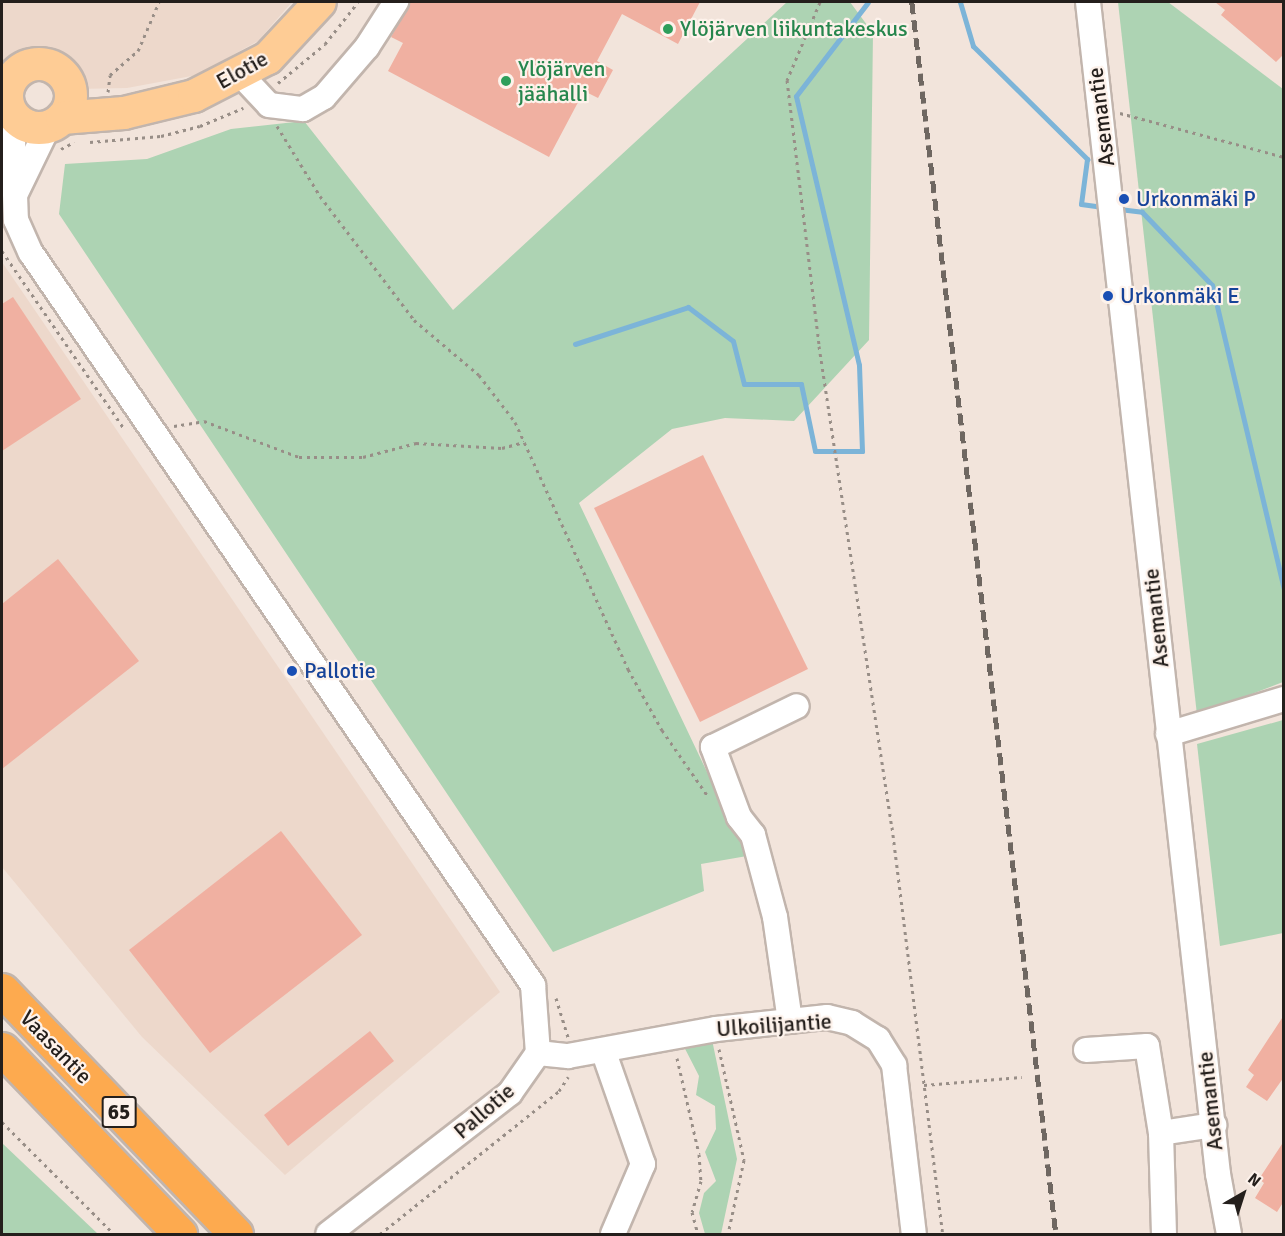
<!DOCTYPE html>
<html>
<head>
<meta charset="utf-8">
<style>
  body { margin:0 }
  #map { position:relative; width:1285px; height:1236px; overflow:hidden; background:#f2e4db; font-family:Signika,sans-serif }
  div>[style] { position:absolute }
  .built>* { inset:0; background:#edd8cb }
  .green>* { inset:0; background:#add3b3 }
  .stream>* { height:5px; margin:-2.5px; padding:0 2.5px; transform-origin:2.5px; border-radius:2.5px; background:#7cb4d8 }
  .building>* { inset:0; background:#f0b0a1 }
  .path>* { height:3px; margin-top:-1.5px; transform-origin:0; background:repeating-linear-gradient(90deg,#988e87 0 3px,transparent 0 7.5px) }
  .roads { filter:drop-shadow(2px 0 #c2b5ad) drop-shadow(-2px 0 #c2b5ad) drop-shadow(0 2px #c2b5ad) drop-shadow(0 -2px #c2b5ad) }
  .minor>* { height:24px; margin:-12px; padding:0 12px; transform-origin:12px; border-radius:12px; background:#fff }
  .major>* { height:32px; margin:-16px; padding:0 16px; transform-origin:16px; border-radius:16px; background:#fecc95 }
  .major>.ring { margin:-16px; padding:0; box-sizing:content-box; background:none; border:32px solid #fecc95; border-radius:50% }
  .highway>* { height:33px; margin:-16.5px; padding:0 16.5px; transform-origin:16.5px; border-radius:16.5px; background:#fdaa4f }
  .rail>* { height:4.5px; margin-top:-2.25px; transform-origin:0; background:repeating-linear-gradient(90deg,#6f6761 0 12px,transparent 0 18px) }
  .dots>* { width:16px; height:16px; translate:-50% -50%; box-sizing:border-box; border:3px solid #fdf2eb; border-radius:50% }
  span { translate:-50% -50%; white-space:nowrap; text-align:center; line-height:1.15; -webkit-text-stroke:4.5px #fdf2eb; paint-order:stroke }
  .shield-label span { padding:2px 4px; background:#fdf2eb; border:2px solid; border-radius:4px; -webkit-text-stroke-width:0 }
  .shield-label { font-size:21px; color:#241f1c; font-weight:700 }
  .leisure-label { font-size:22px; color:#27864d }
  .left { translate:0 -50%; text-align:left }
  .street-label { font-size:22px; color:#241f1c }
  .transit-label { font-size:22px; color:#164399 }
  .frame { position:absolute; inset:0; border:3px solid #241f1c; pointer-events:none }
  .north { position:absolute; left:1213px; top:1164px; width:60px; height:60px; -webkit-text-stroke:4px #fdf2eb; paint-order:stroke; rotate:39deg; font-size:16px; font-weight:700; line-height:24px; text-align:center; color:#241f1c }
  .north::after { content:''; display:block; margin:auto; width:21px; height:27px; background:#241f1c; clip-path:polygon(50% 0,100% 100%,50% 72%,0 100%) }
</style>
</head>
<body>
<div id="map">
  <div class="built">
    <div style="clip-path:polygon(2px 2px,292px 2px,258px 41px,197px 75px,127px 88px,75px 89px,2px 63px)"></div>
    <div style="clip-path:polygon(2px 262px,500px 992px,285px 1175px,142px 1037px,2px 867px)"></div>
  </div>
  <div class="green">
    <div style="clip-path:polygon(787px 2px,850px 2px,873px 33px,869px 340px,794px 421px,725px 418px,672px 429px,579px 503px,747px 856px,701px 864px,704px 891px,553px 952px,59px 214px,65px 164px,147px 159px,231px 129px,304px 121px,453px 310px)"></div>
    <div style="clip-path:polygon(1118px 2px,1168px 2px,1283px 89px,1283px 682px,1197px 715px)"></div>
    <div style="clip-path:polygon(1283px 720px,1283px 933px,1220px 946px,1197px 744px)"></div>
    <div style="clip-path:polygon(711px 1035px,737px 1159px,721px 1234px,705px 1234px,699px 1213px,704px 1193px,716px 1181px,705px 1152px,716px 1129px,715px 1106px,696px 1095px,699px 1076px,680px 1039px)"></div>
    <div style="clip-path:polygon(2px 1143px,98px 1234px,2px 1234px)"></div>
  </div>
  <div class="stream">
    <div style="left:960px;top:2px;width:46px;rotate:73.5deg"></div>
    <div style="left:973px;top:46px;width:161px;rotate:44.7deg"></div>
    <div style="left:1087px;top:159px;width:45px;rotate:97.6deg"></div>
    <div style="left:1081px;top:204px;width:22px;rotate:8deg"></div>
    <div style="left:1119px;top:209px;width:23px;rotate:7deg"></div>
    <div style="left:1142px;top:212px;width:101px;rotate:46.2deg"></div>
    <div style="left:1212px;top:285px;width:312px;rotate:76.7deg"></div>
    <div style="left:575px;top:344px;width:119px;rotate:-18.1deg"></div>
    <div style="left:688px;top:307px;width:56px;rotate:37.1deg"></div>
    <div style="left:733px;top:341px;width:44px;rotate:75.7deg"></div>
    <div style="left:744px;top:384px;width:57px"></div>
    <div style="left:801px;top:384px;width:68px;rotate:78.2deg"></div>
    <div style="left:815px;top:451px;width:47px"></div>
    <div style="left:862px;top:451px;width:86px;rotate:-92deg"></div>
    <div style="left:859px;top:365px;width:276px;rotate:-103.2deg"></div>
    <div style="left:796px;top:96px;width:118px;rotate:-52.5deg"></div>
  </div>
  <div class="building">
    <div style="clip-path:polygon(410px 2px,700px 2px,678px 44px,622px 14px,597px 61px,613px 70px,598px 98px,584px 91px,549px 157px,388px 71px,403px 43px,391px 37px)"></div>
    <div style="clip-path:polygon(1215px 2px,1284px 2px,1284px 54px,1276px 62px,1221px 15px,1225px 10px)"></div>
    <div style="clip-path:polygon(13px 297px,81px 399px,2px 451px,2px 304px)"></div>
    <div style="clip-path:polygon(703px 455px,808px 669px,700px 722px,594px 508px)"></div>
    <div style="clip-path:polygon(58px 559px,139px 661px,2px 769px,2px 604px)"></div>
    <div style="clip-path:polygon(281px 831px,362px 935px,210px 1053px,129px 950px)"></div>
    <div style="clip-path:polygon(1284px 1015px,1284px 1077px,1267px 1101px,1246px 1087px,1254px 1075px,1248px 1070px)"></div>
    <div style="clip-path:polygon(370px 1031px,394px 1061px,288px 1146px,264px 1115px)"></div>
    <div style="clip-path:polygon(1284px 1141px,1284px 1201px,1277px 1212px,1255px 1198px,1264px 1183px,1259px 1179px)"></div>
  </div>
  <div class="path">
    <div style="left:820px;top:2px;width:85px;rotate:112.9deg"></div>
    <div style="left:787px;top:80px;width:268px;rotate:83.1deg"></div>
    <div style="left:819px;top:346px;width:487px;rotate:81.4deg"></div>
    <div style="left:892px;top:827px;width:410px;rotate:82.9deg"></div>
    <div style="left:278px;top:83px;width:61px;rotate:-39.7deg"></div>
    <div style="left:325px;top:44px;width:53px;rotate:-51.8deg"></div>
    <div style="left:108px;top:92px;width:17px;rotate:-83deg"></div>
    <div style="left:110px;top:75px;width:37px;rotate:-41deg"></div>
    <div style="left:138px;top:51px;width:53px;rotate:-66.8deg"></div>
    <div style="left:1120px;top:113px;width:170px;rotate:15deg"></div>
    <div style="left:277px;top:126px;width:82px;rotate:58.4deg"></div>
    <div style="left:320px;top:196px;width:156px;rotate:52.8deg"></div>
    <div style="left:414px;top:320px;width:85px;rotate:40.2deg"></div>
    <div style="left:479px;top:375px;width:59px;rotate:52.5deg"></div>
    <div style="left:515px;top:422px;width:272px;rotate:65.4deg"></div>
    <div style="left:628px;top:669px;width:70px;rotate:60.9deg"></div>
    <div style="left:662px;top:730px;width:79px;rotate:55.3deg"></div>
    <div style="left:90px;top:142px;width:71px;rotate:-4.8deg"></div>
    <div style="left:161px;top:136px;width:40px;rotate:-14.4deg"></div>
    <div style="left:200px;top:126px;width:47px;rotate:-22.7deg"></div>
    <div style="left:61px;top:149px;width:15px;rotate:-28deg"></div>
    <div style="left:2px;top:251px;width:217px;rotate:55.5deg"></div>
    <div style="left:174px;top:426px;width:30px;rotate:-9deg"></div>
    <div style="left:204px;top:421px;width:102px;rotate:20.8deg"></div>
    <div style="left:299px;top:457px;width:64px"></div>
    <div style="left:363px;top:457px;width:55px;rotate:-14.8deg"></div>
    <div style="left:416px;top:443px;width:86px;rotate:3.3deg"></div>
    <div style="left:502px;top:448px;width:23px;rotate:-15deg"></div>
    <div style="left:556px;top:998px;width:41px;rotate:72.9deg"></div>
    <div style="left:719px;top:1049px;width:114px;rotate:77.3deg"></div>
    <div style="left:744px;top:1160px;width:76px;rotate:102.2deg"></div>
    <div style="left:677px;top:1058px;width:98px;rotate:77.1deg"></div>
    <div style="left:699px;top:1154px;width:27px;rotate:86deg"></div>
    <div style="left:701px;top:1181px;width:32px;rotate:106deg"></div>
    <div style="left:692px;top:1212px;width:23px;rotate:75deg"></div>
    <div style="left:924px;top:1085px;width:98px;rotate:-4.7deg"></div>
    <div style="left:2px;top:1122px;width:158px;rotate:45deg"></div>
    <div style="left:380px;top:1234px;width:229px;rotate:-38.6deg"></div>
    <div style="left:559px;top:1091px;width:17px;rotate:-57deg"></div>
  </div>
  <div class="roads">
    <div class="minor">
      <div style="left:1088px;top:2px;width:1179px;rotate:83.67deg"></div>
      <div style="left:1218px;top:1174px;width:61px;rotate:79.6deg"></div>
      <div style="left:240px;top:74px;width:42px;rotate:46.9deg"></div>
      <div style="left:269px;top:105px;width:34px;rotate:7deg"></div>
      <div style="left:303px;top:109px;width:24px;rotate:-30deg"></div>
      <div style="left:324px;top:97px;width:66px;rotate:-49.3deg"></div>
      <div style="left:367px;top:47px;width:54px;rotate:-57.2deg"></div>
      <div style="left:12px;top:113px;width:107px;rotate:87.9deg"></div>
      <div style="left:16px;top:220px;width:36px;rotate:66deg"></div>
      <div style="left:31px;top:253px;width:888px;rotate:55.56deg"></div>
      <div style="left:533px;top:985px;width:68px;rotate:85.8deg"></div>
      <div style="left:538px;top:1053px;width:49px;rotate:125deg"></div>
      <div style="left:510px;top:1093px;width:230px;rotate:142.2deg"></div>
      <div style="left:16px;top:193px;width:73px;rotate:-64.1deg"></div>
      <div style="left:1168px;top:734px;width:121px;rotate:-16.8deg"></div>
      <div style="left:790px;top:1021px;width:105px;rotate:-98.2deg"></div>
      <div style="left:775px;top:917px;width:85px;rotate:-105deg"></div>
      <div style="left:753px;top:835px;width:23px;rotate:-128deg"></div>
      <div style="left:739px;top:817px;width:75px;rotate:-110.4deg"></div>
      <div style="left:713px;top:747px;width:93px;rotate:-26deg"></div>
      <div style="left:603px;top:1050px;width:121px;rotate:70.7deg"></div>
      <div style="left:643px;top:1164px;width:76px;rotate:113.2deg"></div>
      <div style="left:1086px;top:1050px;width:61px;rotate:-3.8deg"></div>
      <div style="left:1147px;top:1046px;width:88px;rotate:80.9deg"></div>
      <div style="left:1161px;top:1133px;width:101px;rotate:88.3deg"></div>
      <div style="left:538px;top:1053px;width:30px;rotate:6deg"></div>
      <div style="left:568px;top:1056px;width:150px;rotate:-10.3deg"></div>
      <div style="left:716px;top:1029px;width:112px;rotate:-6.2deg"></div>
      <div style="left:827px;top:1017px;width:26px;rotate:13deg"></div>
      <div style="left:852px;top:1023px;width:31px;rotate:32deg"></div>
      <div style="left:878px;top:1039px;width:31px;rotate:58deg"></div>
      <div style="left:894px;top:1065px;width:170px;rotate:83.3deg"></div>
      <div style="left:1161px;top:1133px;width:54px;rotate:-8.6deg"></div>
    </div>
    <div class="major">
      <div class="ring" style="left:7px;top:64px;width:32px;height:32px"></div>
      <div style="left:62px;top:118px;width:62px;rotate:-4.6deg"></div>
      <div style="left:124px;top:113px;width:72px;rotate:-13.7deg"></div>
      <div style="left:194px;top:96px;width:83px;rotate:-27.2deg"></div>
      <div style="left:268px;top:58px;width:76px;rotate:-47.1deg"></div>
    </div>
    <div class="highway">
      <div style="left:2px;top:990px;width:338px;rotate:46.2deg"></div>
      <div style="left:2px;top:1049px;width:257px;rotate:46.1deg"></div>
    </div>
  </div>
  <div class="rail">
    <div style="left:912px;top:2px;width:1240px;rotate:83.33deg"></div>
  </div>
  <div class="dots">
    <div style="left:668px;top:29px;background:#2e9e5b"></div>
    <div style="left:506px;top:81px;background:#2e9e5b"></div>
    <div style="left:1124px;top:199px;background:#1a4fb4"></div>
    <div style="left:1108px;top:296px;background:#1a4fb4"></div>
    <div style="left:292px;top:671px;background:#1a4fb4"></div>
  </div>
  <div class="shield-label">
    <span style="left:119px;top:1112px">65</span>
  </div>
  <div class="leisure-label">
    <span class="left" style="left:680px;top:29px">Ylöjärven liikuntakeskus</span>
    <span class="left" style="left:518px;top:81px">Ylöjärven<br>jäähalli</span>
  </div>
  <div class="street-label">
    <span style="left:242px;top:70px;rotate:-29deg">Elotie</span>
    <span style="left:1101px;top:117px;rotate:-97deg">Asemantie</span>
    <span style="left:1156px;top:618px;rotate:-96deg">Asemantie</span>
    <span style="left:774px;top:1025px;rotate:-4deg">Ulkoilijantie</span>
    <span style="left:56px;top:1047px;rotate:46deg">Vaasantie</span>
    <span style="left:1210px;top:1101px;rotate:-96deg">Asemantie</span>
    <span style="left:484px;top:1111px;rotate:-41deg">Pallotie</span>
  </div>
  <div class="transit-label">
    <span class="left" style="left:1136px;top:199px">Urkonmäki P</span>
    <span class="left" style="left:1120px;top:296px">Urkonmäki E</span>
    <span class="left" style="left:304px;top:671px">Pallotie</span>
  </div>
  <div class="frame"></div>
  <div class="north">N</div>
</div>
</body>
</html>
